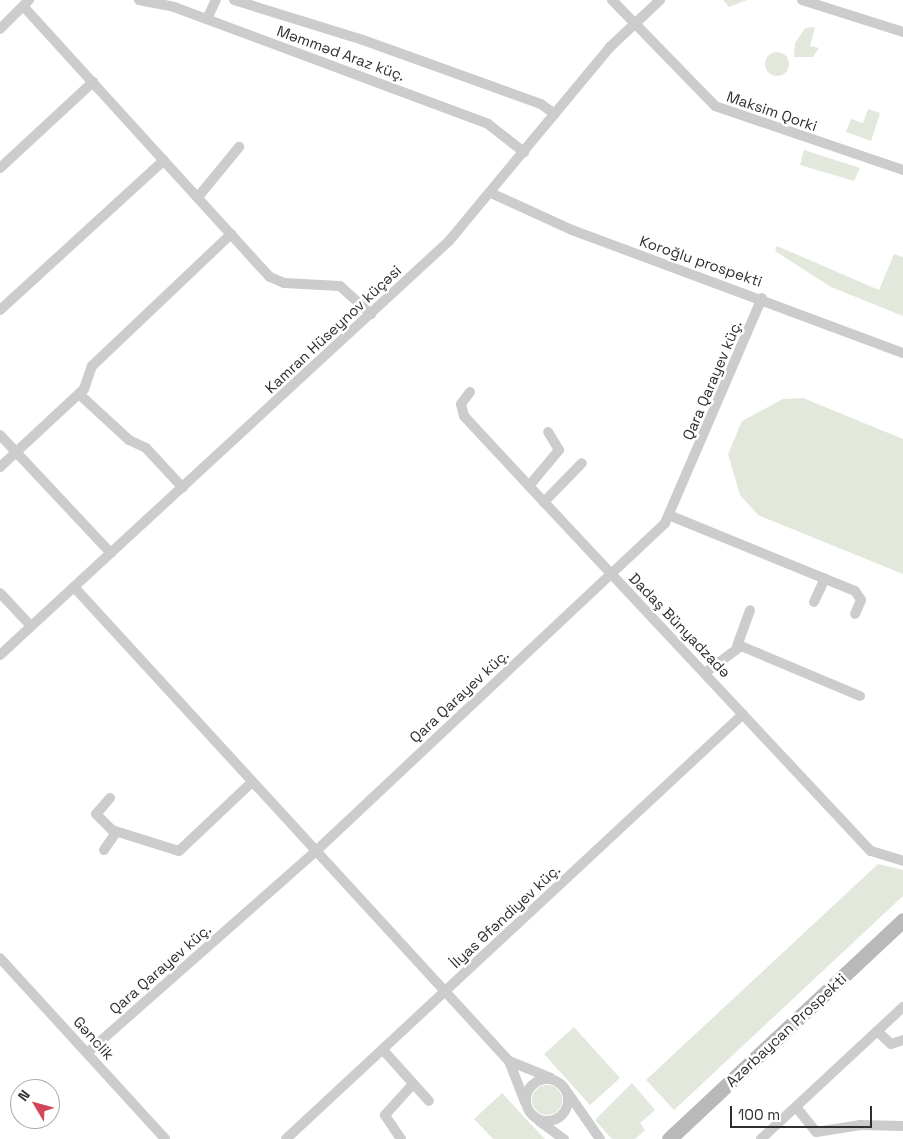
<!DOCTYPE html>
<html>
<head>
<meta charset="utf-8">
<style>
  body { margin:0 }
  #map { position:relative; width:903px; height:1139px; overflow:hidden; background:#fff; font-family:"Space Grotesk",sans-serif }
  div>[style] { position:absolute }
  .green>* { inset:0; background:#e3e8dc }
  .round { border-radius:50% }
  .street>* { height:10px; margin:-5px; padding:0 5px; transform-origin:5px; border-radius:5px; background:#ccc }
  .street>.ring { margin:-5px; padding:0; box-sizing:content-box; background:none; border:10px solid #ccc; border-radius:50% }
  .secondary>* { height:15px; margin:-7.5px; padding:0 7.5px; transform-origin:7.5px; border-radius:7.5px; background:#b9b9b9 }
  span { translate:-50% -50%; white-space:nowrap; text-align:center; line-height:1.15; -webkit-text-stroke:5px #fff; paint-order:stroke }
  .street-label { font-size:15px; color:#2f2f2f }
  .north { position:absolute; left:10px; top:1079px; width:50px; height:50px; box-sizing:border-box; background:#fff; border:1px solid #acacac; border-radius:50%; rotate:307deg; font-size:14px; font-weight:700; line-height:20px; text-align:center; color:#2f2f2f }
  .north::after { content:''; display:block; margin:auto; width:18px; height:22px; background:#d2455b; clip-path:polygon(50% 0,100% 100%,50% 72%,0 100%) }
  .scale { position:absolute; left:730px; top:1106px; width:142px; height:22px; box-sizing:border-box; border:2px solid #2f2f2f; border-top:0; padding-left:6px; font-size:15px; line-height:18px; white-space:nowrap; color:#2f2f2f; -webkit-text-stroke:4px #fff; paint-order:stroke }
</style>
</head>
<body>
<div id="map">
  <div class="green">
    <div style="clip-path:polygon(723px 0,747px 0,729px 7px)"></div>
    <div style="clip-path:polygon(815px 27px,810px 46px,819px 48px,813px 57px,794px 57px,795px 43px,805px 28px)"></div>
    <div class="round" style="left:765px;top:52px;width:24px;height:24px"></div>
    <div style="clip-path:polygon(868px 109px,880px 113px,871px 141px,846px 132px,851px 119px,863px 123px)"></div>
    <div style="clip-path:polygon(804px 150px,860px 168px,854px 181px,800px 165px)"></div>
    <div style="clip-path:polygon(777px 246px,879px 290px,894px 254px,903px 257px,903px 316px,831px 287px,775px 251px)"></div>
    <div style="clip-path:polygon(803px 398px,903px 439px,903px 574px,758px 515px,740px 495px,728px 454px,742px 421px,783px 399px)"></div>
    <div style="clip-path:polygon(878px 864px,903px 870px,903px 896px,674px 1110px,646px 1080px)"></div>
    <div style="clip-path:polygon(574px 1027px,620px 1078px,590px 1105px,544px 1054px)"></div>
    <div style="clip-path:polygon(632px 1083px,655px 1110px,640px 1123px,645px 1130px,635px 1139px,612px 1139px,595px 1120px)"></div>
    <div class="round" style="left:532px;top:1085px;width:30px;height:30px"></div>
    <div style="clip-path:polygon(502px 1093px,526px 1119px,545px 1139px,493px 1139px,474px 1119px)"></div>
  </div>
  <div class="street">
    <div style="left:139px;top:0;width:36px;rotate:11deg"></div>
    <div style="left:174px;top:7px;width:335px;rotate:20.4deg"></div>
    <div style="left:488px;top:124px;width:46px;rotate:37.9deg"></div>
    <div style="left:234px;top:0;width:135px;rotate:17.2deg"></div>
    <div style="left:363px;top:40px;width:189px;rotate:19.8deg"></div>
    <div style="left:541px;top:104px;width:17px;rotate:36deg"></div>
    <div style="left:612px;top:0;width:148px;rotate:45.8deg"></div>
    <div style="left:715px;top:106px;width:199px;rotate:18.8deg"></div>
    <div style="left:802px;top:0;width:106px;rotate:17.6deg"></div>
    <div style="left:24px;top:7px;width:365px;rotate:47.7deg"></div>
    <div style="left:270px;top:277px;width:15px;rotate:23deg"></div>
    <div style="left:284px;top:283px;width:56px;rotate:3.1deg"></div>
    <div style="left:340px;top:286px;width:42px;rotate:42.1deg"></div>
    <div style="left:207px;top:19px;width:21px;rotate:-65deg"></div>
    <div style="left:0;top:29px;width:41px;rotate:-45deg"></div>
    <div style="left:0;top:168px;width:127px;rotate:-42.8deg"></div>
    <div style="left:491px;top:193px;width:89px;rotate:24.6deg"></div>
    <div style="left:572px;top:230px;width:353px;rotate:20.4deg"></div>
    <div style="left:198px;top:197px;width:65px;rotate:-50.6deg"></div>
    <div style="left:0;top:310px;width:222px;rotate:-42.4deg"></div>
    <div style="left:470px;top:392px;width:15px;rotate:127deg"></div>
    <div style="left:461px;top:404px;width:12px;rotate:76deg"></div>
    <div style="left:464px;top:416px;width:117px;rotate:47.1deg"></div>
    <div style="left:544px;top:502px;width:478px;rotate:46.9deg"></div>
    <div style="left:871px;top:851px;width:34px;rotate:17deg"></div>
    <div style="left:79px;top:394px;width:68px;rotate:42.6deg"></div>
    <div style="left:129px;top:440px;width:19px;rotate:25deg"></div>
    <div style="left:146px;top:448px;width:54px;rotate:47.2deg"></div>
    <div style="left:0;top:435px;width:162px;rotate:46.8deg"></div>
    <div style="left:0;top:467px;width:115px;rotate:-42.9deg"></div>
    <div style="left:84px;top:389px;width:24px;rotate:-71deg"></div>
    <div style="left:92px;top:366px;width:192px;rotate:-43.5deg"></div>
    <div style="left:529px;top:486px;width:47px;rotate:-50.2deg"></div>
    <div style="left:559px;top:450px;width:21px;rotate:-121deg"></div>
    <div style="left:544px;top:502px;width:54px;rotate:-45.7deg"></div>
    <div style="left:671px;top:516px;width:199px;rotate:22.2deg"></div>
    <div style="left:855px;top:591px;width:11px;rotate:56deg"></div>
    <div style="left:861px;top:600px;width:15px;rotate:113deg"></div>
    <div style="left:74px;top:587px;width:643px;rotate:47.46deg"></div>
    <div style="left:0;top:593px;width:45px;rotate:46.8deg"></div>
    <div style="left:814px;top:602px;width:26px;rotate:-65deg"></div>
    <div style="left:737px;top:646px;width:38px;rotate:-70deg"></div>
    <div style="left:0;top:655px;width:611px;rotate:-42.68deg"></div>
    <div style="left:449px;top:241px;width:252px;rotate:-50.3deg"></div>
    <div style="left:610px;top:47px;width:69px;rotate:-43.2deg"></div>
    <div style="left:705px;top:673px;width:45px;rotate:-36.9deg"></div>
    <div style="left:741px;top:646px;width:129px;rotate:22.8deg"></div>
    <div style="left:110px;top:798px;width:21px;rotate:131deg"></div>
    <div style="left:96px;top:814px;width:23px;rotate:45deg"></div>
    <div style="left:112px;top:830px;width:70px;rotate:17.4deg"></div>
    <div style="left:179px;top:851px;width:100px;rotate:-43.4deg"></div>
    <div style="left:104px;top:850px;width:22px;rotate:-56deg"></div>
    <div style="left:0;top:958px;width:245px;rotate:47.6deg"></div>
    <div style="left:877px;top:1031px;width:19px;rotate:43deg"></div>
    <div style="left:891px;top:1044px;width:13px;rotate:-18deg"></div>
    <div style="left:384px;top:1051px;width:67px;rotate:48deg"></div>
    <div style="left:87px;top:1053px;width:305px;rotate:-41.4deg"></div>
    <div style="left:316px;top:851px;width:479px;rotate:-43.2deg"></div>
    <div style="left:665px;top:523px;width:245px;rotate:-66.7deg"></div>
    <div class="ring" style="left:526px;top:1079px;width:32px;height:32px"></div>
    <div style="left:568px;top:1093px;width:56px;rotate:55.2deg"></div>
    <div style="left:525px;top:1102px;width:44px;rotate:-111.3deg"></div>
    <div style="left:509px;top:1061px;width:45px;rotate:22deg"></div>
    <div style="left:796px;top:1107px;width:32px;rotate:51deg"></div>
    <div style="left:816px;top:1132px;width:45px;rotate:-9deg"></div>
    <div style="left:860px;top:1125px;width:43px;rotate:1.3deg"></div>
    <div style="left:539px;top:1121px;width:31px;rotate:36deg"></div>
    <div style="left:286px;top:1139px;width:624px;rotate:-42.92deg"></div>
    <div style="left:401px;top:1139px;width:29px;rotate:-124deg"></div>
    <div style="left:385px;top:1115px;width:42px;rotate:-47.9deg"></div>
    <div style="left:761px;top:1139px;width:194px;rotate:-42.9deg"></div>
  </div>
  <div class="secondary">
    <div style="left:669px;top:1139px;width:320px;rotate:-43.1deg"></div>
  </div>
  <div class="street-label">
    <span style="left:341px;top:53px;rotate:20deg">Məmməd Araz küç.</span>
    <span style="left:772px;top:111px;rotate:19deg">Maksim Qorki</span>
    <span style="left:701px;top:261px;rotate:19deg">Koroğlu prospekti</span>
    <span style="left:333px;top:329px;rotate:-43deg">Kamran Hüseynov küçəsi</span>
    <span style="left:712px;top:380px;rotate:-67deg">Qara Qarayev küç.</span>
    <span style="left:680px;top:625px;rotate:46deg">Dadaş Bünyadzadə</span>
    <span style="left:459px;top:696px;rotate:-43deg">Qara Qarayev küç.</span>
    <span style="left:505px;top:916px;rotate:-43deg">İlyas Əfəndiyev küç.</span>
    <span style="left:160px;top:969px;rotate:-41deg">Qara Qarayev küç.</span>
    <span style="left:786px;top:1030px;rotate:-43deg">Azərbaycan Prospekti</span>
    <span style="left:94px;top:1038px;rotate:48deg">Gənclik</span>
  </div>
  <div class="north">N</div>
  <div class="scale">100 m</div>
</div>
</body>
</html>
